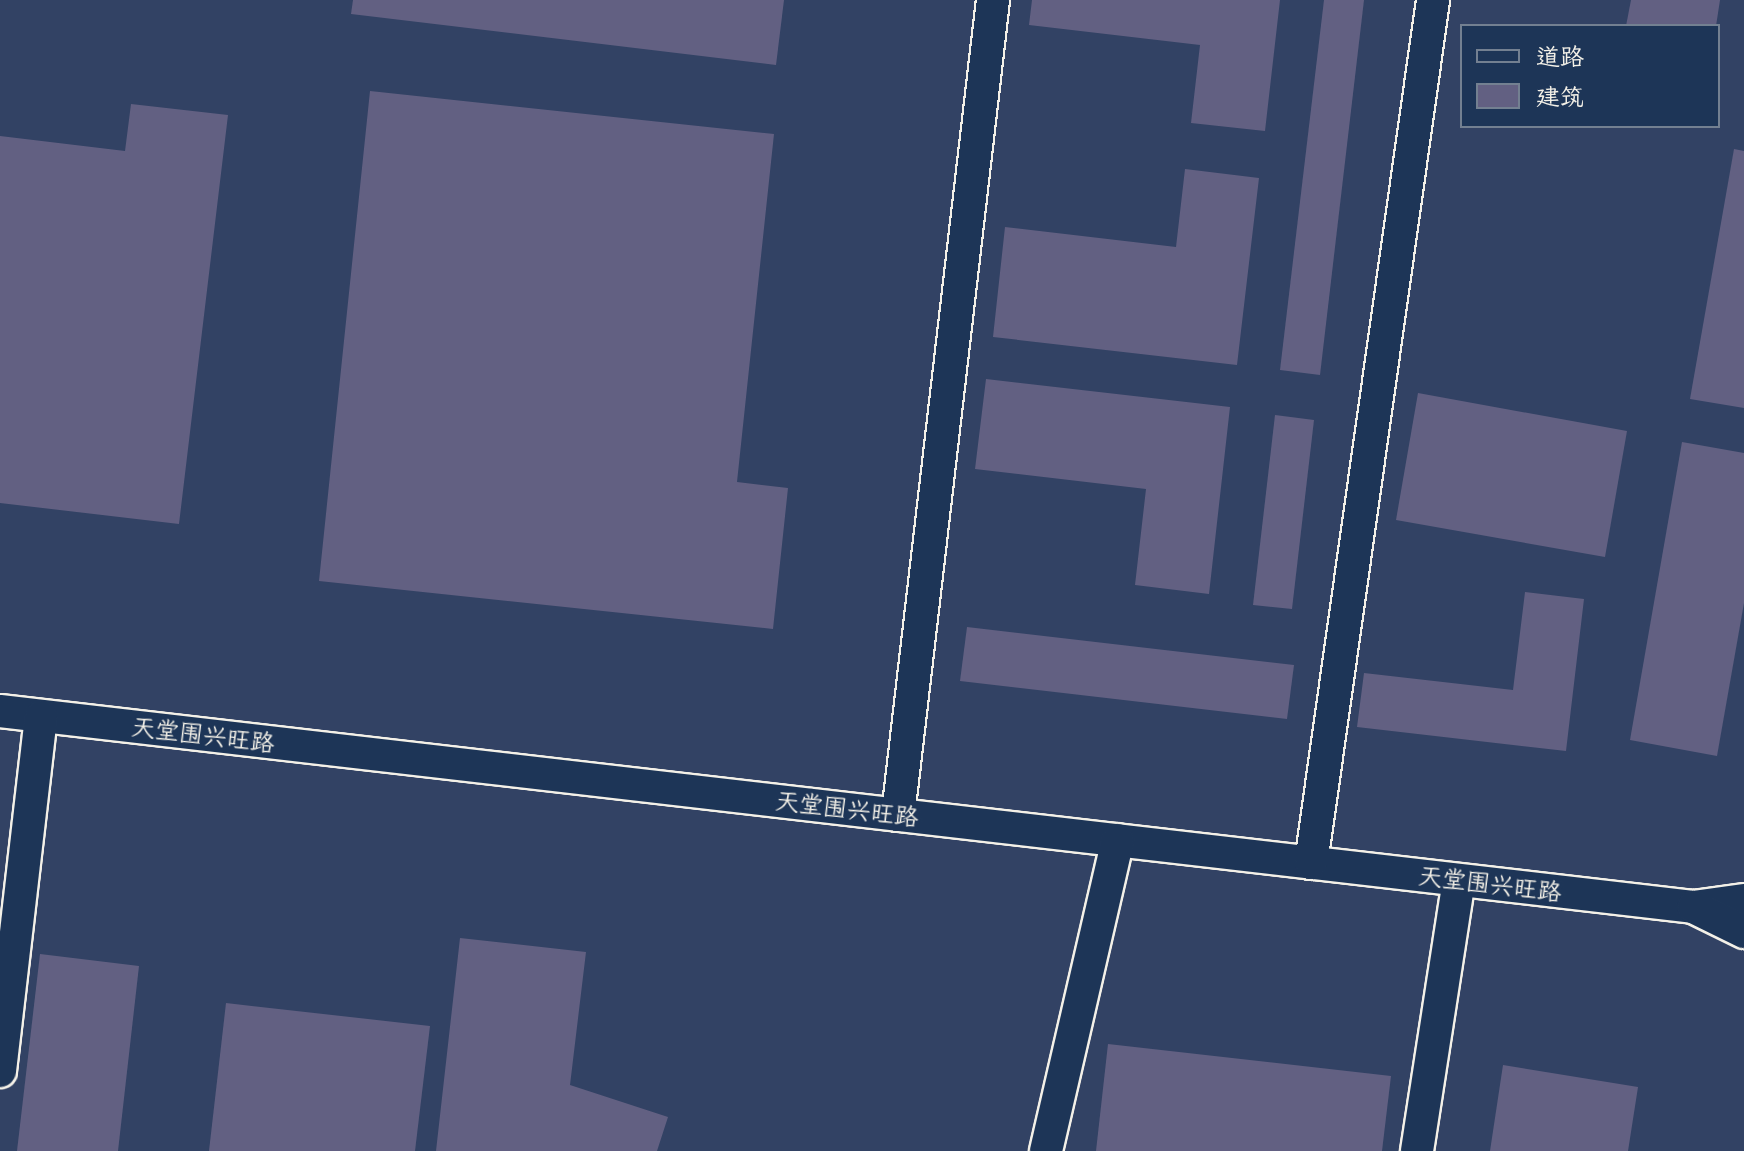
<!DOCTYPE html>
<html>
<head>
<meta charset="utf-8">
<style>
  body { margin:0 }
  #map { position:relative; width:1744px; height:1151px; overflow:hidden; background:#1d3557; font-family:"Patrick Hand","LXGW WenKai TC",sans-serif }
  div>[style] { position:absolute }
  .built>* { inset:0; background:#324264 }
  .building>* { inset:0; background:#626082 }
  .roads { filter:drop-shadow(2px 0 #f4f1e8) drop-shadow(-2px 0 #f4f1e8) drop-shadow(0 2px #f4f1e8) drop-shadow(0 -2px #f4f1e8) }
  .minor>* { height:32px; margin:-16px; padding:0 16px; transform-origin:16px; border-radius:16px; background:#1d3557 }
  span { translate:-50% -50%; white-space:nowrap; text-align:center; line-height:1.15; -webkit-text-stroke:8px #1d3557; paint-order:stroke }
  .street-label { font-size:24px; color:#f4f1e8 }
  .legend { position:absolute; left:1460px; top:24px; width:260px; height:104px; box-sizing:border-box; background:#1d3557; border:2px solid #738091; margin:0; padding:10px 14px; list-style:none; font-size:24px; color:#f4f1e8 }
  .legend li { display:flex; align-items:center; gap:16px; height:40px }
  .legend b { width:40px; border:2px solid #738091 }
</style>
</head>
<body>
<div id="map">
  <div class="built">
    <div style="clip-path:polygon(evenodd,0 0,1744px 0,1744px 1151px,0 1151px,0 0,1462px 26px,1718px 26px,1718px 126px,1462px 126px,1462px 26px)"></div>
  </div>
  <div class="building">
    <div style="clip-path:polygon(353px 0,784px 0,776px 65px,351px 14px)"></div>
    <div style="clip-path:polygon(1032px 0,1280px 0,1265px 131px,1191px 123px,1200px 45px,1029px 25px)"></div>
    <div style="clip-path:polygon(1324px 0,1364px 0,1320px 375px,1280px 370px)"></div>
    <div style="clip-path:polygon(1631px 0,1720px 0,1716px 26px,1626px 26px)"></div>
    <div style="clip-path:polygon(370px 91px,774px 134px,737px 482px,788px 488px,773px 629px,319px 581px)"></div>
    <div style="clip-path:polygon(131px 104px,228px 115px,179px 524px,0 503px,0 136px,125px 151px)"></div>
    <div style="clip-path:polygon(1734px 149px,1744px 151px,1744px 408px,1690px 399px)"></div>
    <div style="clip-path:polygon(1185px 169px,1259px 178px,1237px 365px,993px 337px,1005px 227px,1176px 247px)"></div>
    <div style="clip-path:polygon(986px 379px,1230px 407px,1209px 594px,1135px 585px,1146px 489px,975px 469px)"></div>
    <div style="clip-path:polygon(1418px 393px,1627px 431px,1605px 557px,1396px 520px)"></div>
    <div style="clip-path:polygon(1275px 415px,1314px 420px,1292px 609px,1253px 605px)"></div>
    <div style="clip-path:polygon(1682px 442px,1744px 453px,1744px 603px,1717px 756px,1630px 740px)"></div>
    <div style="clip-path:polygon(1525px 592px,1584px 599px,1566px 751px,1357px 727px,1364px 673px,1513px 690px)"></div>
    <div style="clip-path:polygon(967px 627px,1294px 665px,1287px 719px,960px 681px)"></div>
    <div style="clip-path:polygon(460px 938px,586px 952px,570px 1085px,668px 1117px,657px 1151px,436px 1151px)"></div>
    <div style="clip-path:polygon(40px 954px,139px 966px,118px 1151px,17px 1151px)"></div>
    <div style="clip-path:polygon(226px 1003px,430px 1026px,415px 1151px,209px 1151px)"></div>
    <div style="clip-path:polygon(1108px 1044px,1391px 1076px,1382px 1151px,1096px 1151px)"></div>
    <div style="clip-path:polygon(1503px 1065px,1638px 1087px,1628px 1151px,1490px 1151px)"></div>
  </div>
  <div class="roads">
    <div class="minor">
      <div style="left:0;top:711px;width:1704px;rotate:6.6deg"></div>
      <div style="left:1693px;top:907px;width:51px;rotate:-7.8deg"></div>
      <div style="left:898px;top:815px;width:821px;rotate:-83.35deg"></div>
      <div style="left:1311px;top:863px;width:872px;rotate:-81.95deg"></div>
      <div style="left:1693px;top:907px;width:57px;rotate:26.1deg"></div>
      <div style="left:0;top:1071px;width:357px;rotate:-83.4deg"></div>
      <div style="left:1046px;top:1151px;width:319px;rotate:-77deg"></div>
      <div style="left:1417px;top:1151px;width:273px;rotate:-81.2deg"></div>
    </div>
  </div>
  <div class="street-label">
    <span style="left:203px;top:735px;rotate:7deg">天堂围兴旺路</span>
    <span style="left:847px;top:809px;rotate:7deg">天堂围兴旺路</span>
    <span style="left:1490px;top:884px;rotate:7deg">天堂围兴旺路</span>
  </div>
  <ul class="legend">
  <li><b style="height:10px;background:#1d3557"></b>道路</li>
  <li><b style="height:22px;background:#626082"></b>建筑</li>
  </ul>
</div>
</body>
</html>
